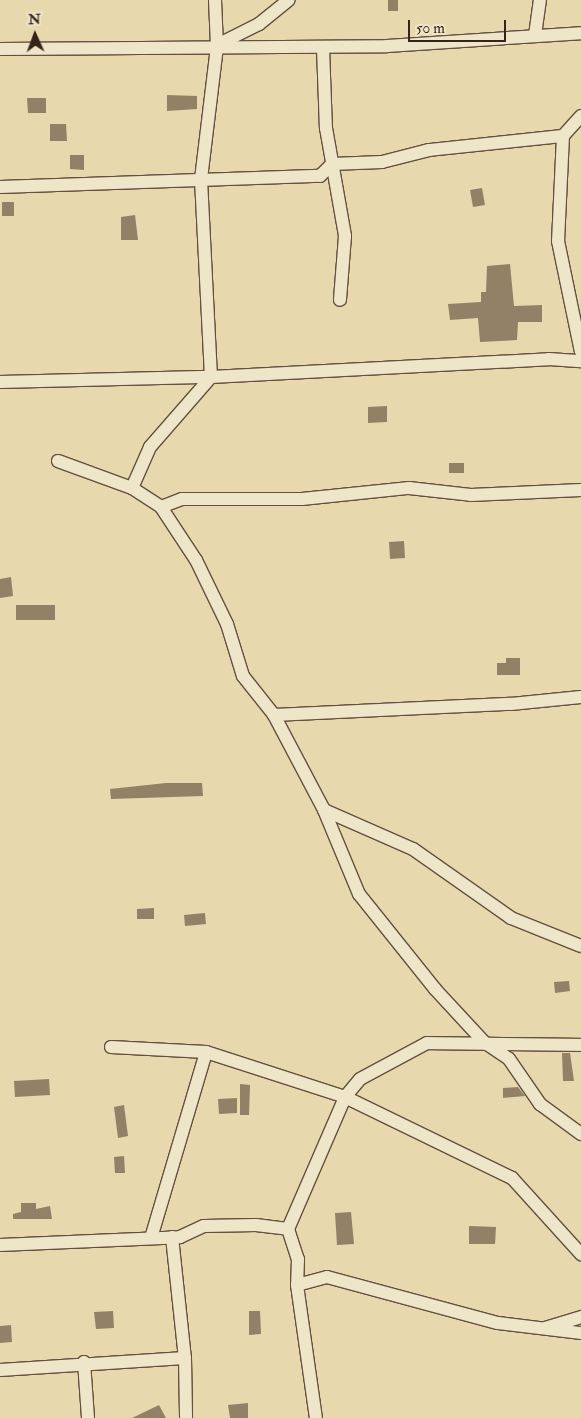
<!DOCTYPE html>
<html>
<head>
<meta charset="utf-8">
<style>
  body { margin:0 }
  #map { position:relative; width:581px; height:1418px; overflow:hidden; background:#e7d8ae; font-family:"IM FELL Double Pica",serif }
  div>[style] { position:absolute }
  .building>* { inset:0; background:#938167 }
  .roads { filter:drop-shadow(1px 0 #64503f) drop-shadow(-1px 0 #64503f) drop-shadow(0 1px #64503f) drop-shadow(0 -1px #64503f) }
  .minor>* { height:12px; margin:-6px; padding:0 6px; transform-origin:6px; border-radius:6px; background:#efe6ca }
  span { translate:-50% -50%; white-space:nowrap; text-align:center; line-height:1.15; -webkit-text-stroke:4px #efe6ca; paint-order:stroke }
  .north { position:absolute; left:10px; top:10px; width:50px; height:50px; -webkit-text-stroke:4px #efe6ca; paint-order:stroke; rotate:358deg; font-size:14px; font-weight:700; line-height:20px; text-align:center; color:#38231a }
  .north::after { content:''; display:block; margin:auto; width:18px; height:22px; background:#38231a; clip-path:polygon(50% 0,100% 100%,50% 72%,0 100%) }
  .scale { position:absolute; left:408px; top:20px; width:98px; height:22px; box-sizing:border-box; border:2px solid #38231a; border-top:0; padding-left:6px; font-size:15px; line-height:18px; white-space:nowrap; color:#38231a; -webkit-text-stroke:4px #efe6ca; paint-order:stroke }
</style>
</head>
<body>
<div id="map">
  <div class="building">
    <div style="clip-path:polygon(388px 0,398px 0,398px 11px,388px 11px)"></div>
    <div style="clip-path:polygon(167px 95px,197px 96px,197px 109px,167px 111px)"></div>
    <div style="clip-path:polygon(27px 98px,46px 98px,46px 113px,28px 113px)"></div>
    <div style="clip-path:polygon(50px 124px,66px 124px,67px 141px,50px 141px)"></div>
    <div style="clip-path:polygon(70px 155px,84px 155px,84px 170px,70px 169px)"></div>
    <div style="clip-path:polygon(482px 188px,485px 205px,473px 207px,470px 190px)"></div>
    <div style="clip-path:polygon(2px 202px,14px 202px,14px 216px,2px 216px)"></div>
    <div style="clip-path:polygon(135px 215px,138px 240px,121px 240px,121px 217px)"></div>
    <div style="clip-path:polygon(510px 264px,514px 306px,542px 305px,542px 322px,518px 322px,517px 340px,480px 342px,478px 318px,450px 320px,448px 304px,481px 302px,481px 292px,486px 292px,487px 266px)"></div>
    <div style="clip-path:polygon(387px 406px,387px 422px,368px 423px,368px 407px)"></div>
    <div style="clip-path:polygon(449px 463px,464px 463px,464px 473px,449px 473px)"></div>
    <div style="clip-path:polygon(404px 541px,405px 558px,390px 559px,389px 542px)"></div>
    <div style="clip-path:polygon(11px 577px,13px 596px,0 598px,0 579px)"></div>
    <div style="clip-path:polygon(16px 605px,55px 605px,55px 620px,16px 620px)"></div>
    <div style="clip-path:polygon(506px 658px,520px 658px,520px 675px,497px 675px,497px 663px,506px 663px)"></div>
    <div style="clip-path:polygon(166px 783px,202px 783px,203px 796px,111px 799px,110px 789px)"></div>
    <div style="clip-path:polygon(154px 908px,154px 919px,137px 919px,137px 909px)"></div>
    <div style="clip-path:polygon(205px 913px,206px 924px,185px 926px,184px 915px)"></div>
    <div style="clip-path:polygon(569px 981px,570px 991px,555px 993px,554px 982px)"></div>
    <div style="clip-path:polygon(562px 1053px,570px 1053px,574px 1081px,563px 1081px)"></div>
    <div style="clip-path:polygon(49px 1079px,50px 1095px,15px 1097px,14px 1081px)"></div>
    <div style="clip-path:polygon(240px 1084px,250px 1085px,249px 1115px,240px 1115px)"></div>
    <div style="clip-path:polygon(518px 1087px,525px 1096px,503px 1098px,503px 1088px)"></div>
    <div style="clip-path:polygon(237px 1098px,237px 1113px,219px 1114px,218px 1099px)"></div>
    <div style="clip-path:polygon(124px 1105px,128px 1136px,118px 1138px,114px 1107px)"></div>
    <div style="clip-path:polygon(124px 1156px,125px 1173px,115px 1173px,114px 1157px)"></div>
    <div style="clip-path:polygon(21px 1203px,36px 1203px,36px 1209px,50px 1206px,52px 1219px,13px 1219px,13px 1214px,21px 1212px)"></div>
    <div style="clip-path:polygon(351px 1212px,354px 1244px,337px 1245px,335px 1213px)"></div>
    <div style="clip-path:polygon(469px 1226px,496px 1227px,495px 1244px,469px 1244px)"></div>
    <div style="clip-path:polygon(113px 1311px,114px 1328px,96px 1329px,94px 1312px)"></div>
    <div style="clip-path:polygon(249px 1311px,260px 1311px,261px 1334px,249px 1335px)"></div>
    <div style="clip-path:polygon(11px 1325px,12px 1342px,0 1343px,0 1326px)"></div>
    <div style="clip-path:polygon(248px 1403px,248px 1418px,230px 1418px,228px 1405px)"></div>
    <div style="clip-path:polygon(159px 1405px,166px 1418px,132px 1418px)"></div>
  </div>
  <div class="roads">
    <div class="minor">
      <div style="left:535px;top:35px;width:35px;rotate:-82deg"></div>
      <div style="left:219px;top:44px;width:45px;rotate:-26.6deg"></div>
      <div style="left:259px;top:24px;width:38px;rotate:-39deg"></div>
      <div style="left:323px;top:48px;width:80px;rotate:87.9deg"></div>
      <div style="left:326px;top:128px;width:110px;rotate:80deg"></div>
      <div style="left:345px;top:236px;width:64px;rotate:94.5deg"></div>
      <div style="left:0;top:49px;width:387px;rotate:-0.4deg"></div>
      <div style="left:387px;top:46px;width:194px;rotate:-3.8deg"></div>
      <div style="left:581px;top:116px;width:27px;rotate:132deg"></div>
      <div style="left:563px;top:136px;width:105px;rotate:92.7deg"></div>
      <div style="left:558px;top:241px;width:113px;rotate:78.3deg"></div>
      <div style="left:0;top:187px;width:320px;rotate:-2deg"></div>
      <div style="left:320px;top:176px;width:17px;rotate:-45deg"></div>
      <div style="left:332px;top:164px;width:50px;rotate:-2.3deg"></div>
      <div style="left:382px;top:162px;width:49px;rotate:-14.3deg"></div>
      <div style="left:429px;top:150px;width:135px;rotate:-6deg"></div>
      <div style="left:0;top:382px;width:211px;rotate:-1.4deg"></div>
      <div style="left:211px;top:377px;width:338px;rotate:-3deg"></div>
      <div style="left:549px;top:359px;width:32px;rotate:4deg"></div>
      <div style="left:58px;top:461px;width:79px;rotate:20deg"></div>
      <div style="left:132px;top:488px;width:35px;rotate:33deg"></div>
      <div style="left:161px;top:507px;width:64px;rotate:56.6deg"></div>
      <div style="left:196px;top:560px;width:71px;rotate:64.2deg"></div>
      <div style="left:227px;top:624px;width:54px;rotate:72.9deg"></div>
      <div style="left:243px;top:676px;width:50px;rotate:51.5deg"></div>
      <div style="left:274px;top:715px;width:107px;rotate:62.2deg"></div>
      <div style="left:324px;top:810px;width:97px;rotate:23.7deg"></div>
      <div style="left:413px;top:849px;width:120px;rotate:35.1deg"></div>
      <div style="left:511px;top:918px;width:75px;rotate:21.8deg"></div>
      <div style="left:132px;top:488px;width:45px;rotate:-66.3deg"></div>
      <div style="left:150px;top:447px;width:93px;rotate:-48.9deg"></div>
      <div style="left:211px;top:377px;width:198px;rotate:-92.9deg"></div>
      <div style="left:201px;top:179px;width:134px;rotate:-83.1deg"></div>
      <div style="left:217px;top:46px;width:46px;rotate:-92.5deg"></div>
      <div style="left:161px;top:507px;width:22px;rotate:-21deg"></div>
      <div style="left:182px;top:499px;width:120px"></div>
      <div style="left:302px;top:499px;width:108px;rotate:-5.9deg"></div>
      <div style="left:409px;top:488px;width:62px;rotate:6.4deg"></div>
      <div style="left:471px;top:495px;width:110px;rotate:-2.6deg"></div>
      <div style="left:274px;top:715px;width:237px;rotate:-2.7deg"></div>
      <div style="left:511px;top:704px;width:70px;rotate:-5.7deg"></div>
      <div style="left:324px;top:810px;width:91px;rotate:67.4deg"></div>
      <div style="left:359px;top:894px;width:122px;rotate:51.3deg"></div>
      <div style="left:435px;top:989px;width:72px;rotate:47.2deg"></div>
      <div style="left:484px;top:1042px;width:30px;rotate:34deg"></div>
      <div style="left:509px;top:1059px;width:55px;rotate:55.4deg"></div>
      <div style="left:540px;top:1104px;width:51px;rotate:36.2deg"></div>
      <div style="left:111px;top:1047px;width:95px;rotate:3deg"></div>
      <div style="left:206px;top:1052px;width:146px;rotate:17.9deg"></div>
      <div style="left:345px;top:1097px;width:186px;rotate:25.9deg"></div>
      <div style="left:512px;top:1178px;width:103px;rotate:47.8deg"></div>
      <div style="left:288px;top:1229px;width:144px;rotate:-66.6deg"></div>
      <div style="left:345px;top:1097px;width:23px;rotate:-50deg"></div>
      <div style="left:360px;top:1079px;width:76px;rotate:-28.2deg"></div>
      <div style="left:427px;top:1043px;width:154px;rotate:0.7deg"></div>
      <div style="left:172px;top:1237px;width:122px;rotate:83.9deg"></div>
      <div style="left:185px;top:1358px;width:60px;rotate:89deg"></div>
      <div style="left:151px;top:1238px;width:194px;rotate:-73.5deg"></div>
      <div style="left:0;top:1245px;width:180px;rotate:-2.5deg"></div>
      <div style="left:180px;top:1237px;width:26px;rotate:-25deg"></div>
      <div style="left:204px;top:1226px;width:52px;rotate:-1.1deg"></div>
      <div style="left:256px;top:1225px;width:32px;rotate:7deg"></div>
      <div style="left:288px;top:1229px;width:32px;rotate:72deg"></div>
      <div style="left:298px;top:1259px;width:26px;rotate:92deg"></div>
      <div style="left:297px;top:1285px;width:134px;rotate:81.9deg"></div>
      <div style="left:297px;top:1285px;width:31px;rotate:-15deg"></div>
      <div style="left:327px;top:1277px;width:177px;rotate:15.1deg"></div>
      <div style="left:498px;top:1323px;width:84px;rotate:6.9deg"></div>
      <div style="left:545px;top:1328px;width:38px;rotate:-17deg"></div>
      <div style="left:84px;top:1362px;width:56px;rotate:85.9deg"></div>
      <div style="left:0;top:1370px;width:185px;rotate:-3.7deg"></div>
    </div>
  </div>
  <div class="north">N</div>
  <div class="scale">50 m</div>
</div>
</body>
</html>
